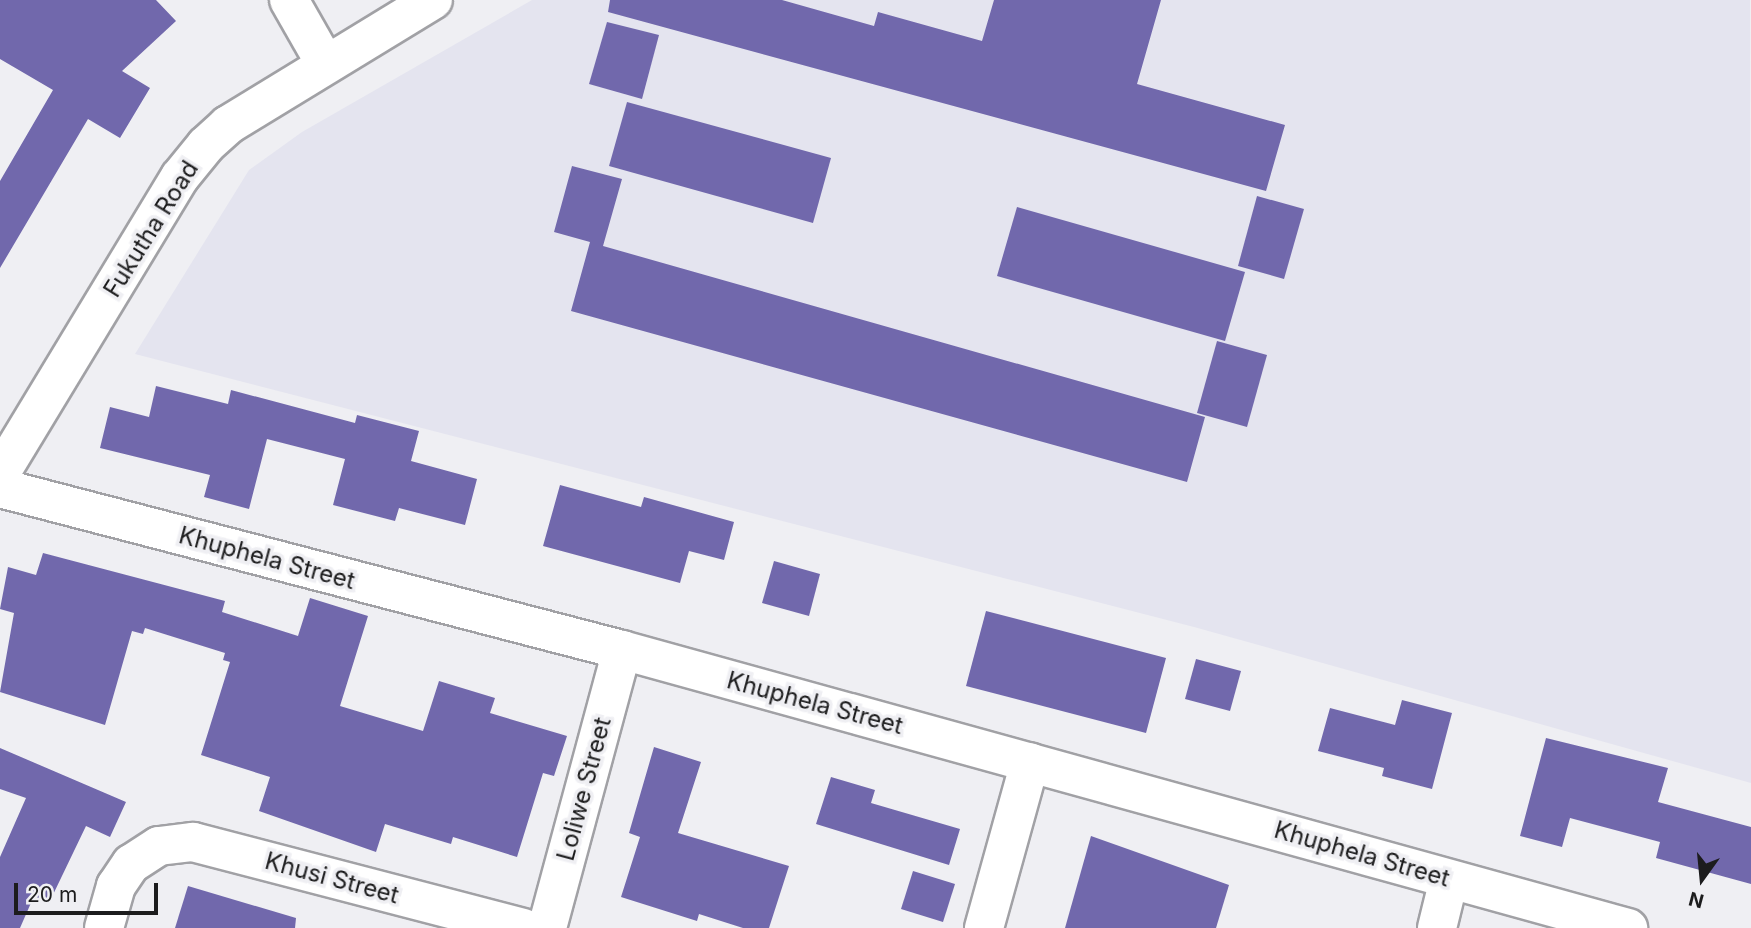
<!DOCTYPE html>
<html>
<head>
<meta charset="utf-8">
<style>
  body { margin:0 }
  #map { position:relative; width:1751px; height:928px; overflow:hidden; background:#efeff3; font-family:Inter,sans-serif }
  div>[style] { position:absolute }
  .built>* { inset:0; background:#e4e4ef }
  .building>* { inset:0; background:#7168ac }
  .roads { filter:drop-shadow(2px 0 #a1a1a5) drop-shadow(-2px 0 #a1a1a5) drop-shadow(0 2px #a1a1a5) drop-shadow(0 -2px #a1a1a5) }
  .minor>* { height:38px; margin:-19px; padding:0 19px; transform-origin:19px; border-radius:19px; background:#fff }
  .tertiary>* { height:38px; margin:-19px; padding:0 19px; transform-origin:19px; border-radius:19px; background:#fff }
  span { translate:-50% -50%; white-space:nowrap; text-align:center; line-height:1.15; -webkit-text-stroke:7px #efeff3; paint-order:stroke }
  .street-label { font-size:24px; color:#1c1c1d }
  .north { position:absolute; left:1667px; top:844px; width:70px; height:70px; -webkit-text-stroke:5px #efeff3; paint-order:stroke; rotate:195deg; font-size:19px; font-weight:700; line-height:28px; text-align:center; color:#1c1c1d }
  .north::after { content:''; display:block; margin:auto; width:24px; height:32px; background:#1c1c1d; clip-path:polygon(50% 0,100% 100%,50% 72%,0 100%) }
  .scale { position:absolute; left:14px; top:883px; width:144px; height:32px; box-sizing:border-box; border:4px solid #1c1c1d; border-top:0; padding-left:9px; font-size:21px; line-height:24px; white-space:nowrap; color:#1c1c1d; -webkit-text-stroke:5px #efeff3; paint-order:stroke }
</style>
</head>
<body>
<div id="map">
  <div class="built">
    <div style="clip-path:polygon(532px 0,1750px 0,1751px 783px,1194px 627px,135px 354px,249px 170px,302px 132px)"></div>
  </div>
  <div class="building">
    <div style="clip-path:polygon(0 0,156px 0,176px 21px,122px 71px,150px 88px,120px 138px,88px 119px,0 268px,0 181px,53px 90px,0 59px)"></div>
    <div style="clip-path:polygon(610px 0,782px 0,874px 26px,878px 12px,982px 41px,994px 0,1161px 0,1137px 84px,1285px 125px,1266px 191px,608px 12px)"></div>
    <div style="clip-path:polygon(607px 22px,659px 35px,642px 99px,589px 84px)"></div>
    <div style="clip-path:polygon(627px 102px,831px 158px,813px 223px,609px 166px)"></div>
    <div style="clip-path:polygon(572px 166px,622px 179px,603px 246px,1205px 417px,1187px 482px,571px 311px,590px 242px,554px 232px)"></div>
    <div style="clip-path:polygon(1257px 196px,1304px 209px,1284px 279px,1238px 266px)"></div>
    <div style="clip-path:polygon(1017px 207px,1245px 272px,1225px 341px,997px 276px)"></div>
    <div style="clip-path:polygon(1217px 341px,1267px 355px,1247px 427px,1197px 413px)"></div>
    <div style="clip-path:polygon(156px 386px,228px 404px,231px 390px,355px 423px,357px 415px,419px 431px,411px 461px,477px 479px,465px 525px,399px 508px,395px 521px,333px 505px,345px 459px,267px 439px,249px 509px,204px 497px,210px 475px,100px 448px,110px 407px,149px 417px)"></div>
    <div style="clip-path:polygon(560px 485px,641px 507px,644px 497px,734px 522px,724px 560px,689px 551px,680px 583px,543px 546px)"></div>
    <div style="clip-path:polygon(43px 553px,225px 601px,222px 612px,298px 636px,310px 598px,368px 616px,340px 706px,423px 731px,439px 681px,495px 698px,490px 713px,567px 736px,554px 776px,543px 773px,517px 857px,453px 837px,451px 844px,385px 824px,376px 852px,259px 811px,270px 777px,201px 755px,230px 662px,223px 660px,225px 653px,145px 628px,143px 634px,132px 631px,105px 725px,0 692px,14px 613px,0 609px,8px 567px,36px 575px)"></div>
    <div style="clip-path:polygon(774px 561px,820px 574px,809px 616px,762px 603px)"></div>
    <div style="clip-path:polygon(986px 611px,1166px 658px,1146px 733px,966px 686px)"></div>
    <div style="clip-path:polygon(1196px 659px,1241px 671px,1230px 711px,1185px 699px)"></div>
    <div style="clip-path:polygon(1402px 700px,1452px 713px,1432px 789px,1382px 776px,1384px 768px,1318px 751px,1330px 708px,1395px 725px)"></div>
    <div style="clip-path:polygon(1546px 738px,1668px 768px,1658px 802px,1751px 827px,1751px 884px,1656px 858px,1660px 842px,1570px 818px,1562px 847px,1520px 836px)"></div>
    <div style="clip-path:polygon(654px 747px,701px 762px,678px 833px,789px 866px,769px 928px,743px 928px,699px 914px,697px 921px,621px 897px,640px 837px,629px 833px)"></div>
    <div style="clip-path:polygon(0 748px,126px 802px,110px 837px,86px 826px,49px 903px,34px 896px,20px 928px,0 928px,0 857px,26px 798px,0 789px)"></div>
    <div style="clip-path:polygon(831px 777px,875px 790px,871px 803px,960px 829px,949px 865px,816px 824px)"></div>
    <div style="clip-path:polygon(1091px 836px,1229px 885px,1216px 928px,1065px 928px)"></div>
    <div style="clip-path:polygon(913px 871px,955px 884px,943px 922px,901px 909px)"></div>
    <div style="clip-path:polygon(188px 886px,296px 918px,295px 928px,175px 928px)"></div>
  </div>
  <div class="roads">
    <div class="minor">
      <div style="left:289px;top:0;width:73px;rotate:60.3deg"></div>
      <div style="left:0;top:488px;width:643px;rotate:14.6deg"></div>
      <div style="left:622px;top:650px;width:1044px;rotate:15.45deg"></div>
      <div style="left:104px;top:928px;width:44px;rotate:-74.1deg"></div>
      <div style="left:116px;top:886px;width:27px;rotate:-56deg"></div>
      <div style="left:131px;top:864px;width:33px;rotate:-33deg"></div>
      <div style="left:159px;top:846px;width:34px;rotate:-7deg"></div>
      <div style="left:193px;top:842px;width:341px;rotate:14.6deg"></div>
      <div style="left:547px;top:928px;width:288px;rotate:-74.9deg"></div>
      <div style="left:984px;top:928px;width:172px;rotate:-74.5deg"></div>
      <div style="left:1437px;top:928px;width:50px;rotate:-76.2deg"></div>
    </div>
    <div class="tertiary">
      <div style="left:0;top:474px;width:347px;rotate:-58.8deg"></div>
      <div style="left:180px;top:177px;width:41px;rotate:-50.9deg"></div>
      <div style="left:206px;top:145px;width:30px;rotate:-42deg"></div>
      <div style="left:228px;top:125px;width:240px;rotate:-31.4deg"></div>
    </div>
  </div>
  <div class="street-label">
    <span style="left:151px;top:229px;rotate:-58deg">Fukutha Road</span>
    <span style="left:267px;top:558px;rotate:15deg">Khuphela Street</span>
    <span style="left:815px;top:703px;rotate:15deg">Khuphela Street</span>
    <span style="left:584px;top:789px;rotate:-75deg">Loliwe Street</span>
    <span style="left:1362px;top:854px;rotate:16deg">Khuphela Street</span>
    <span style="left:332px;top:878px;rotate:15deg">Khusi Street</span>
  </div>
  <div class="north">N</div>
  <div class="scale">20 m</div>
</div>
</body>
</html>
